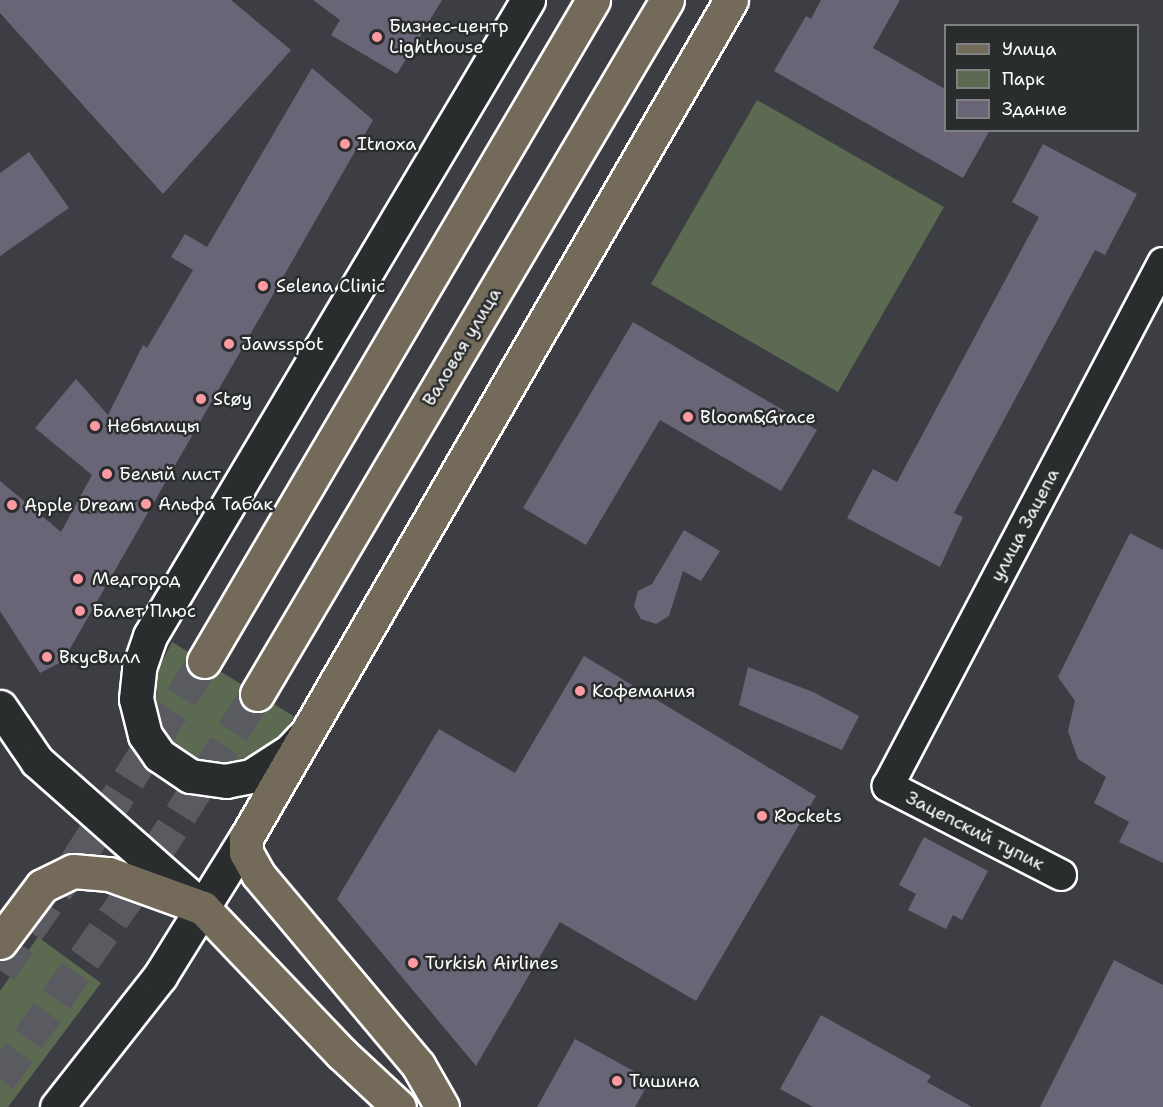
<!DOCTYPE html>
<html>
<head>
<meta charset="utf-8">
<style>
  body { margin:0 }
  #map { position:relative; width:1163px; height:1107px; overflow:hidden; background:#3d3e44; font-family:"Shantell Sans",sans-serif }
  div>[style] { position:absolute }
  .green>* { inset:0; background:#5c6a52 }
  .building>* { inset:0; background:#696476 }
  .primary-tunnel>* { height:33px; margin-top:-16.5px; transform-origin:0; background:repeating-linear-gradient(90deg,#5a5b60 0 33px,transparent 0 49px) }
  .roads { filter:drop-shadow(2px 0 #fff) drop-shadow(-2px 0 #fff) drop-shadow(0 2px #fff) drop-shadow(0 -2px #fff) }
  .street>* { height:30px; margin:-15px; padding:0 15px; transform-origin:15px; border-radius:15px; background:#2a2d2e }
  .secondary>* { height:33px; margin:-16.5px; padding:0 16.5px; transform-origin:16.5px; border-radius:16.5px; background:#2a2d2e }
  .primary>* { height:33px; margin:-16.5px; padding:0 16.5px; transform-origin:16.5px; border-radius:16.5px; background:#746a5a }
  .dots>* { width:16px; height:16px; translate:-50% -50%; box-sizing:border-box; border:3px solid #2a2d2e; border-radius:50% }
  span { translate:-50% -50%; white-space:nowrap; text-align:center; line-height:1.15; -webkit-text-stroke:5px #2a2d2e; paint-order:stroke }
  .poi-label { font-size:18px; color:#fff }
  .left { translate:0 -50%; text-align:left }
  .street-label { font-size:18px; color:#fff }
  .legend { position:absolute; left:944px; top:24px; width:195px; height:108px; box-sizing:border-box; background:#2a2d2e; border:2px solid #7f8182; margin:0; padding:8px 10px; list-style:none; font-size:18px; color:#fff }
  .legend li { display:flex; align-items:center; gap:12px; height:30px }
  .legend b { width:30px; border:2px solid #7f8182 }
</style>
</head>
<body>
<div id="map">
  <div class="green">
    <div style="clip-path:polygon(757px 100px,944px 207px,838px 392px,651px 284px)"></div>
    <div style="clip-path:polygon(172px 642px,295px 717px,277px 740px,247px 757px,227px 763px,207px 762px,188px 754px,173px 742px,162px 726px,156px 706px,157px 672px)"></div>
    <div style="clip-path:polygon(38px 937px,101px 983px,8px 1107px,0 1107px,0 991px)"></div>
  </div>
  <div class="building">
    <div style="clip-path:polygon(0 0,231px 0,291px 50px,163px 194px,0 13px)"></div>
    <div style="clip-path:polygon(313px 0,442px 0,397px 74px,331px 35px,340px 20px)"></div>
    <div style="clip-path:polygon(821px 0,900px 0,873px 48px,945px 89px,945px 130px,990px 130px,963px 178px,774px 71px,806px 16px,811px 19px)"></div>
    <div style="clip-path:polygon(312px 68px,373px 120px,63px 661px,40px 673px,0 611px,0 481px,61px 532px,92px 475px,35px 428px,76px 379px,108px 415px,143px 345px,147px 348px,193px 270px,171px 257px,185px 234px,207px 247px)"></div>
    <div style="clip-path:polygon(1043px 144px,1137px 194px,1105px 255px,1095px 250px,954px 513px,963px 517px,940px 567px,847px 518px,873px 469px,897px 482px,1039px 217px,1012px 202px)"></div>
    <div style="clip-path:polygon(29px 152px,69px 208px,0 256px,0 173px)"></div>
    <div style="clip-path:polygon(633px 322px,817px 430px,781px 491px,660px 420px,586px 545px,523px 508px)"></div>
    <div style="clip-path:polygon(684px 530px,720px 551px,701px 581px,683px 571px,669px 616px,656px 624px,641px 619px,634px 606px,638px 591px,652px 584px)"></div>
    <div style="clip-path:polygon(1130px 533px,1163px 550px,1163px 863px,1119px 842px,1129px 822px,1094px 803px,1106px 777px,1078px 759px,1068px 731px,1075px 701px,1058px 677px)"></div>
    <div style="clip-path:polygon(584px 656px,816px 796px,696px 1001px,560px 922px,476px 1066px,337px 899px,439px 729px,515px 773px)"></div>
    <div style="clip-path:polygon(748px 667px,813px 692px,859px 716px,842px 750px,739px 705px)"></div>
    <div style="clip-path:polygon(924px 837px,988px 871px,962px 920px,953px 915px,946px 929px,908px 910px,916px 894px,899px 885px)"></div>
    <div style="clip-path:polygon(1114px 960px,1163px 985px,1163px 1107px,1040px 1107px)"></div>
    <div style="clip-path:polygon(821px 1015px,931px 1076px,927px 1082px,972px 1107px,813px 1107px,780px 1089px)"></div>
    <div style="clip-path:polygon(575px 1039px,650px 1080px,635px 1107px,537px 1107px)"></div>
  </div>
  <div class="primary-tunnel">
    <div style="left:0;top:970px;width:132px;rotate:-54.9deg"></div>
    <div style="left:76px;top:862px;width:238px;rotate:-57.5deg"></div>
    <div style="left:0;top:1079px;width:223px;rotate:-54.9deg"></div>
    <div style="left:128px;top:897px;width:241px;rotate:-57.6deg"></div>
  </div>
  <div class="roads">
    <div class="street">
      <div style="left:1061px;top:875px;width:195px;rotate:-152.8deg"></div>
      <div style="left:888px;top:786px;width:591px;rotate:-62.26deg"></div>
    </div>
    <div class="secondary">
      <div style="left:0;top:707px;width:65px;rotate:55.6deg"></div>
      <div style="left:37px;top:761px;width:222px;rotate:41.5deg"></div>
      <div style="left:302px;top:738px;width:18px;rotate:133deg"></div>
      <div style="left:290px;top:751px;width:46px;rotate:147.3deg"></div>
      <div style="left:251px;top:776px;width:25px;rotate:169deg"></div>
      <div style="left:226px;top:781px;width:36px;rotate:-172deg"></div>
      <div style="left:190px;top:776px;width:37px;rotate:-146deg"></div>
      <div style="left:159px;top:755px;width:24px;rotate:-125deg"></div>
      <div style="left:145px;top:735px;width:37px;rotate:-104deg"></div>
      <div style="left:136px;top:699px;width:31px;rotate:-84deg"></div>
      <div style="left:139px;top:668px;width:34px;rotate:-71deg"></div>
      <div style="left:150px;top:636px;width:740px;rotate:-59.28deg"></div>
      <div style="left:57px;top:1107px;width:167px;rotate:-51.8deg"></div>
      <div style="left:160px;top:976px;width:163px;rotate:-58.1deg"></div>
    </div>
    <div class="primary">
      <div style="left:204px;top:661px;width:767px;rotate:-59.52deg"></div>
      <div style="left:257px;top:694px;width:806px;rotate:-59.43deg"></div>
      <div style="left:0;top:942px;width:70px;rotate:-53.1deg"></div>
      <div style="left:42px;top:886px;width:34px;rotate:-26deg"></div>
      <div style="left:73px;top:871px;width:36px;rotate:5deg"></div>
      <div style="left:109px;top:874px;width:100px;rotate:19.9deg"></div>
      <div style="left:203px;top:908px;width:200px;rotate:46.4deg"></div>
      <div style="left:341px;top:1053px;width:79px;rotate:43deg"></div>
      <div style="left:442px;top:1107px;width:48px;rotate:-119.7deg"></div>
      <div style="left:418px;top:1065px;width:249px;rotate:-130deg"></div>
      <div style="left:258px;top:874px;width:25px;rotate:-119deg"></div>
      <div style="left:246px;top:852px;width:14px;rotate:-90deg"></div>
      <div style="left:246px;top:838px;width:968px;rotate:-59.94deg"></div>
    </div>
  </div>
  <div class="dots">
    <div style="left:377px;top:37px;background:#ff9aa2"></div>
    <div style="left:345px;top:144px;background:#ff9aa2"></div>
    <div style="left:263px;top:286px;background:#ff9aa2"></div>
    <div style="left:229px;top:344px;background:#ff9aa2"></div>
    <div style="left:201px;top:399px;background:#ff9aa2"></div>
    <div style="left:688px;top:417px;background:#ff9aa2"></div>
    <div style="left:95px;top:426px;background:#ff9aa2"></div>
    <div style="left:107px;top:474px;background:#ff9aa2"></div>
    <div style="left:146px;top:504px;background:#ff9aa2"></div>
    <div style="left:12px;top:505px;background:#ff9aa2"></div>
    <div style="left:78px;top:579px;background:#ff9aa2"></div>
    <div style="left:80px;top:611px;background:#ff9aa2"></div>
    <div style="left:47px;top:657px;background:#ff9aa2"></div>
    <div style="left:580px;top:691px;background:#ff9aa2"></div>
    <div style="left:762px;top:816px;background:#ff9aa2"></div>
    <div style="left:413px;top:963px;background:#ff9aa2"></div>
    <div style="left:617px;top:1081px;background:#ff9aa2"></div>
  </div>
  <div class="poi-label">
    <span class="left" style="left:389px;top:37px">Бизнес-центр<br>Lighthouse</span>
    <span class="left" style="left:357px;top:144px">Itnoxa</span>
    <span class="left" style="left:276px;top:286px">Selena Clinic</span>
    <span class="left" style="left:241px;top:344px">Jawsspot</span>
    <span class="left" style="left:213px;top:399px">Støy</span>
    <span class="left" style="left:700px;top:417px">Bloom&amp;Grace</span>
    <span class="left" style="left:107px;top:426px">Небылицы</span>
    <span class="left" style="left:119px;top:474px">Белый лист</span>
    <span class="left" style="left:158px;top:504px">Альфа Табак</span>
    <span class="left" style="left:24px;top:505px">Apple Dream</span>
    <span class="left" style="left:92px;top:579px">Медгород</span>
    <span class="left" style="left:92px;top:611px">Балет Плюс</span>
    <span class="left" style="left:59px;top:657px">ВкусВилл</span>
    <span class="left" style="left:592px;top:691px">Кофемания</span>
    <span class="left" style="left:774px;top:816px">Rockets</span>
    <span class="left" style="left:425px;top:963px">Turkish Airlines</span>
    <span class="left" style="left:629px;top:1081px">Тишина</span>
  </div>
  <div class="street-label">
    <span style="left:462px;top:347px;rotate:-59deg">Валовая улица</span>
    <span style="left:1025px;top:525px;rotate:-62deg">улица Зацепа</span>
    <span style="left:975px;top:831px;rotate:27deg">Зацепский тупик</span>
  </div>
  <ul class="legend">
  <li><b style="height:8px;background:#746a5a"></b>Улица</li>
  <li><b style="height:16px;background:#5c6a52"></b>Парк</li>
  <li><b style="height:16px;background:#696476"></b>Здание</li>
  </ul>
</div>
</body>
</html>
